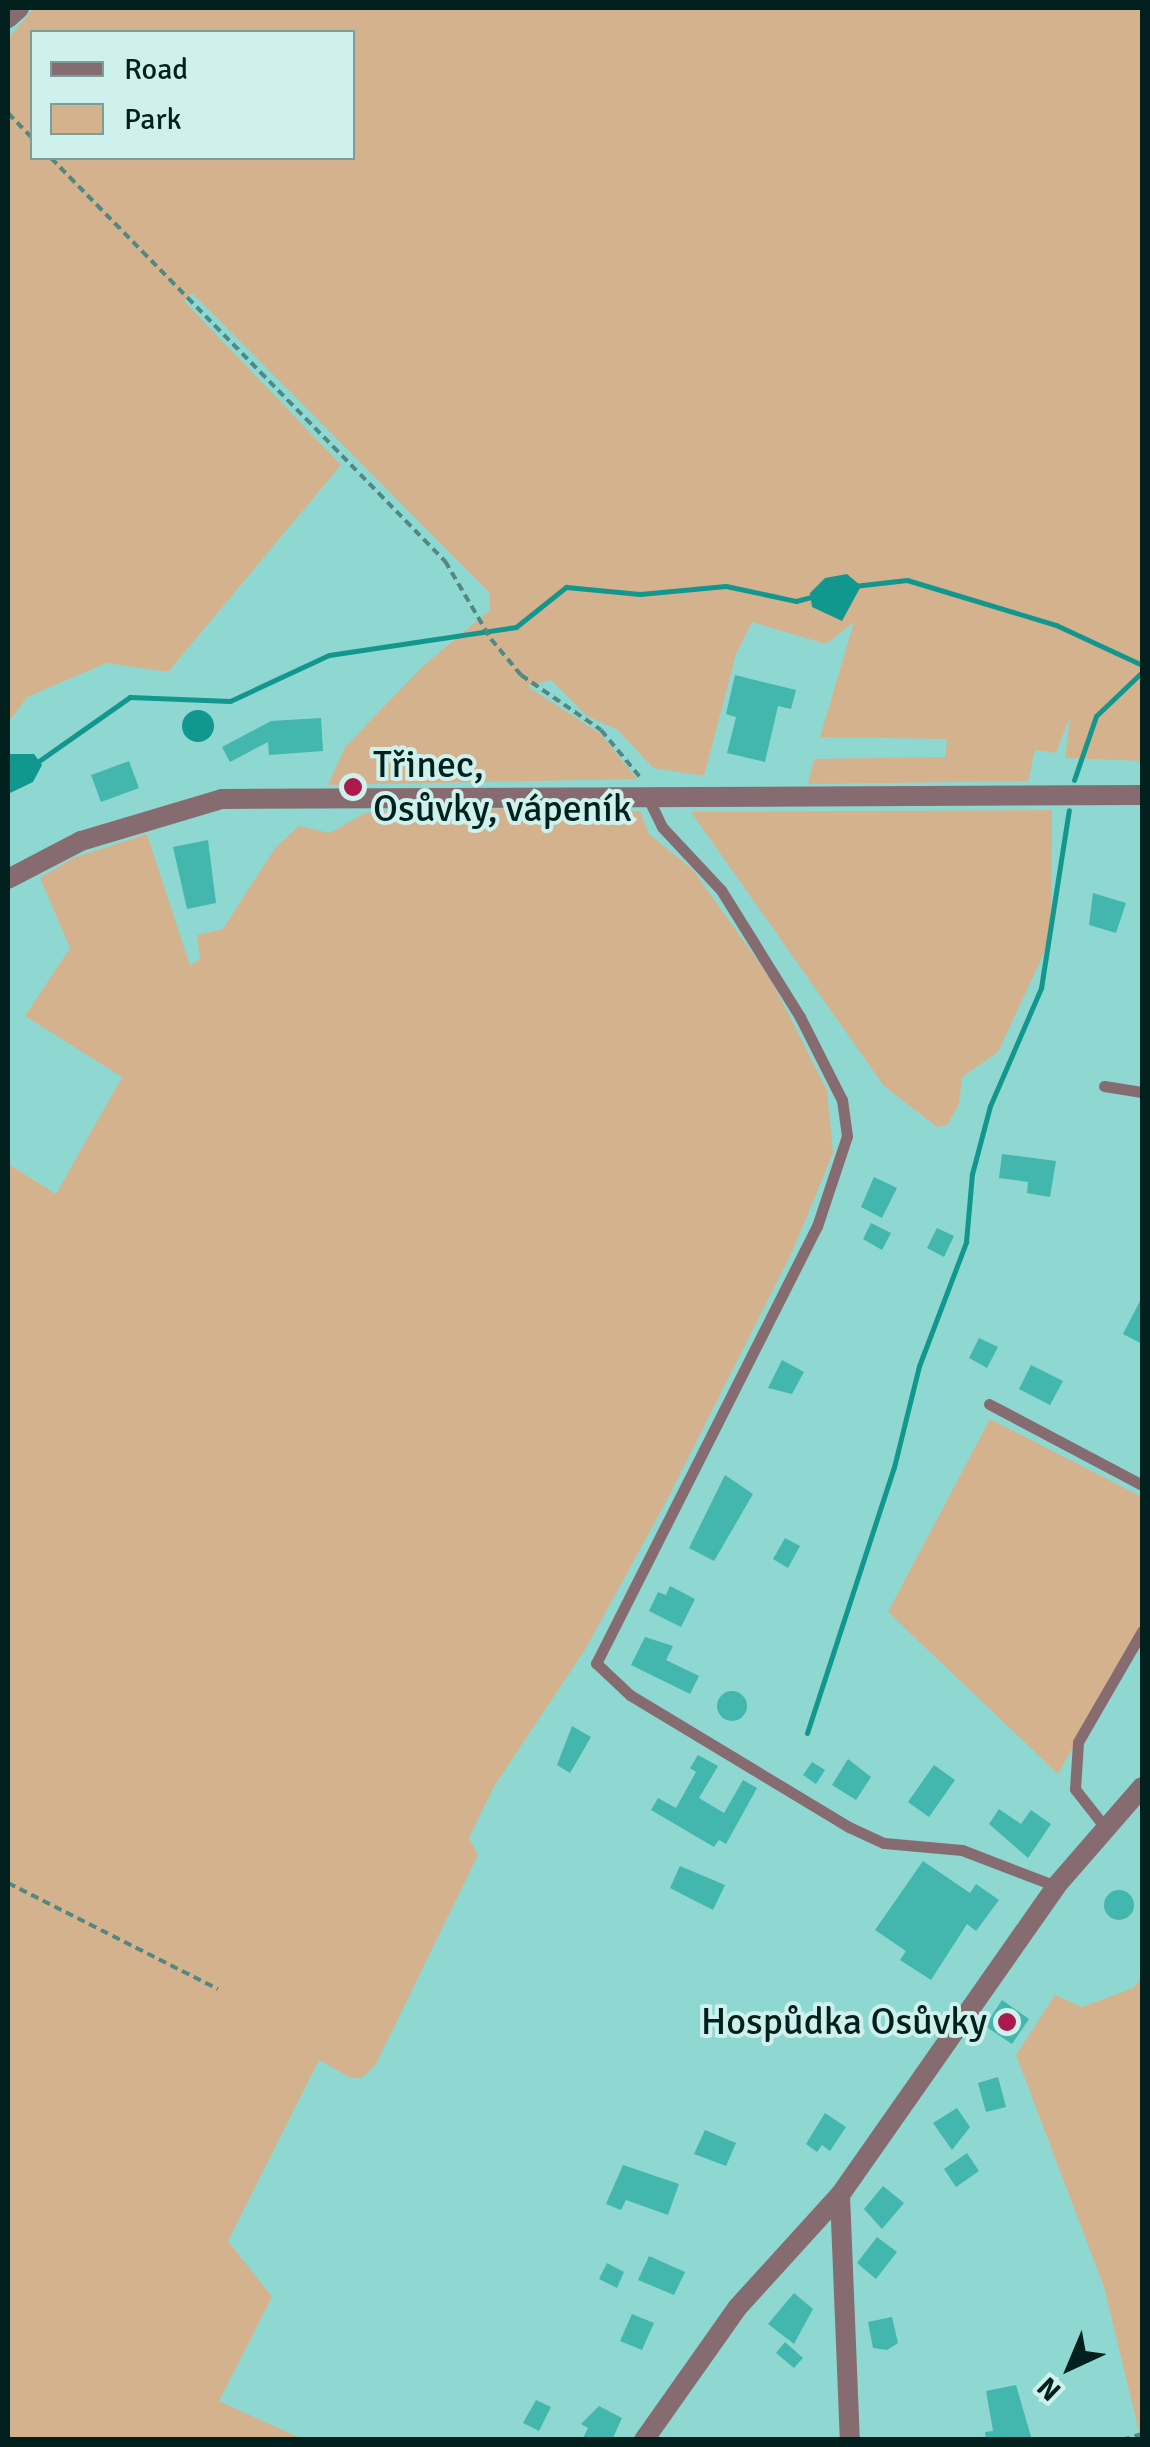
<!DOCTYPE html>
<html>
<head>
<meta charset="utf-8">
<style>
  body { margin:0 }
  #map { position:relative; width:1150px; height:2447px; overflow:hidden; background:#8fd8d1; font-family:Signika,sans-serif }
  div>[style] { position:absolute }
  .green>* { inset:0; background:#d5b28e }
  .water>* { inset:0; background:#12978f }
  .round { border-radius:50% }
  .stream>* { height:5px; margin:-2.5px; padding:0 2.5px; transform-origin:2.5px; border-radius:2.5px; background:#12978f }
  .building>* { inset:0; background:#43b6ae }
  .path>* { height:4px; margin-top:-2px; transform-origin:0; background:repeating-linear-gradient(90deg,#518883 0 8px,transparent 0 13px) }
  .lane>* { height:11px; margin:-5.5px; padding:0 5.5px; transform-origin:5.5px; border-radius:5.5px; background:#866c70 }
  .street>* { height:20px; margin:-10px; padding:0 10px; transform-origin:10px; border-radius:10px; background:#866c70 }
  .dots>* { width:28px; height:28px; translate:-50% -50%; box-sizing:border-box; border:5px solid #cef1ed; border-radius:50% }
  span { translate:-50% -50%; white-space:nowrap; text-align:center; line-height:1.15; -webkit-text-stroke:8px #cef1ed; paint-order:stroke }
  .poi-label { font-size:38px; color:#01201e }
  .left { translate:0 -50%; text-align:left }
  .right { translate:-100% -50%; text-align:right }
  .frame { position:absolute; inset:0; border:10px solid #01201e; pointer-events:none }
  .legend { position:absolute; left:30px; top:30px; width:325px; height:130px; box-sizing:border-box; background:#cef1ed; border:2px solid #7c9d9a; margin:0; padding:12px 18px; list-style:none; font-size:30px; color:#01201e }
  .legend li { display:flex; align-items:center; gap:20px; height:50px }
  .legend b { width:50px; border:2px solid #7c9d9a }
  .north { position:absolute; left:1020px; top:2317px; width:100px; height:100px; -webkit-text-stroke:8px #cef1ed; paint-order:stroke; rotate:224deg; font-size:28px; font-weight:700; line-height:40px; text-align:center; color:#01201e }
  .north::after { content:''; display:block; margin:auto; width:35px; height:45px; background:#01201e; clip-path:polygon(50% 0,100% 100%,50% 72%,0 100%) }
</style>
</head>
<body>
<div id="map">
  <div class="green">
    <div style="clip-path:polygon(evenodd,34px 8px,1142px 8px,1142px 761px,1065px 758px,1070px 717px,1056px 753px,1035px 750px,1028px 781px,808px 784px,814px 759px,945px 757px,947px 739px,820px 737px,854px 622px,826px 644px,752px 622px,736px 654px,704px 776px,653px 768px,618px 730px,587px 716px,551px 680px,527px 686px,601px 734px,637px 779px,328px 785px,345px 747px,423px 666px,490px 610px,489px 592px,192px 293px,184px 301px,341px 465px,168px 672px,106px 663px,27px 697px,8px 723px,8px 39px,34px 8px,32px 32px,352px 32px,352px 158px,32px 158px,32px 32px)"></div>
    <div style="clip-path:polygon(457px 808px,640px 811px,649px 834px,693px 870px,770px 978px,827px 1090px,833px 1153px,793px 1250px,667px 1500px,586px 1648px,493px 1788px,469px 1838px,478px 1855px,376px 2064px,362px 2078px,351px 2078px,319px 2060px,228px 2241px,272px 2297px,219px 2401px,302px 2439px,8px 2439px,8px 1164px,56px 1194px,122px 1077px,25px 1016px,70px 948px,40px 878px,73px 858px,147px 834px,190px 966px,200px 959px,197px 935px,223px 929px,275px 848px,299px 826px,330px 833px,365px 813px)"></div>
    <div style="clip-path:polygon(1052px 810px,1051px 938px,998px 1052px,962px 1077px,959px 1104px,947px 1125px,937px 1127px,884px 1086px,691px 812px)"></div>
    <div style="clip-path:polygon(990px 1419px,1142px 1497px,1142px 1623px,1058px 1774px,888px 1612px)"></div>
    <div style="clip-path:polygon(1142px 1977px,1142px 2439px,1141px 2440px,1104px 2287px,1016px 2055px,1055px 1995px,1082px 2007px,1133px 1988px)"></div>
  </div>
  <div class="water">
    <div style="clip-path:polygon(847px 574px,861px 586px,842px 621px,812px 607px,810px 593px,825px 578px)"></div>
    <div class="round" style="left:182px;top:710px;width:32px;height:32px"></div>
    <div style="clip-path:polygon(8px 754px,34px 754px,42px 765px,33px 782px,8px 794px)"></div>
  </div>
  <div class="stream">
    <div style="left:854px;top:586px;width:53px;rotate:-6.5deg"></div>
    <div style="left:907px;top:580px;width:156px;rotate:16.8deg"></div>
    <div style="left:1056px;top:625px;width:95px;rotate:24.9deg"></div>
    <div style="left:36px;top:763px;width:115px;rotate:-35.1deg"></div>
    <div style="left:130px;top:697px;width:100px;rotate:2.3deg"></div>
    <div style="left:230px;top:701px;width:109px;rotate:-24.9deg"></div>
    <div style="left:329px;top:655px;width:189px;rotate:-8.5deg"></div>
    <div style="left:516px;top:627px;width:64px;rotate:-38.7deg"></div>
    <div style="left:566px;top:587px;width:74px;rotate:5.4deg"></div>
    <div style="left:640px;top:594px;width:86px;rotate:-5.3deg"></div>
    <div style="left:726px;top:586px;width:72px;rotate:12.1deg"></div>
    <div style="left:796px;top:601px;width:20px;rotate:-15deg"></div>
    <div style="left:1074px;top:780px;width:68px;rotate:-71deg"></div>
    <div style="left:1096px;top:716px;width:64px;rotate:-43.7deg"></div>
    <div style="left:807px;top:1733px;width:280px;rotate:-71.9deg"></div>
    <div style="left:894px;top:1467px;width:104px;rotate:-76.1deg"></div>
    <div style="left:919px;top:1366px;width:133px;rotate:-69.2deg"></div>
    <div style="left:966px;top:1242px;width:68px;rotate:-85deg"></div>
    <div style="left:972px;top:1174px;width:70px;rotate:-75.2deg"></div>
    <div style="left:990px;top:1106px;width:129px;rotate:-66.6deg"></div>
    <div style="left:1041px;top:988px;width:180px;rotate:-81.1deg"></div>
  </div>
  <div class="building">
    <div style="clip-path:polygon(735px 675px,796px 690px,791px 709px,778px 706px,765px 762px,727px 753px,736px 717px,726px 714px)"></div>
    <div style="clip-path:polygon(321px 718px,323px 751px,269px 755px,268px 742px,230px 762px,222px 747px,271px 721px)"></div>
    <div style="clip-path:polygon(129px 761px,139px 788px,101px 802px,91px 775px)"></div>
    <div style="clip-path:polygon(208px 840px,216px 903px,187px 909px,173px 847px)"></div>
    <div style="clip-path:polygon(1093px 893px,1126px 903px,1116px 933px,1089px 925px)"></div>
    <div style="clip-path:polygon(1002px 1154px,1056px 1161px,1050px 1197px,1027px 1193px,1028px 1182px,999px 1178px)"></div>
    <div style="clip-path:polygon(874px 1177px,897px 1188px,882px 1218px,861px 1207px)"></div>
    <div style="clip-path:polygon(871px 1223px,891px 1233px,882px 1250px,863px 1239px)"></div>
    <div style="clip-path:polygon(937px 1228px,954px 1236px,944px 1257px,927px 1248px)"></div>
    <div style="clip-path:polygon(1142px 1297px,1142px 1344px,1123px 1334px)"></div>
    <div style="clip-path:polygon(979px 1338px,998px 1347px,987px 1368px,969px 1358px)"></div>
    <div style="clip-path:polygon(782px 1360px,804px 1372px,792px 1394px,768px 1388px)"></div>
    <div style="clip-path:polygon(1031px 1365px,1063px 1381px,1050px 1405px,1019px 1389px)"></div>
    <div style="clip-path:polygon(725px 1475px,753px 1494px,714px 1561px,689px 1548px)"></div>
    <div style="clip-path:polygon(785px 1538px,800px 1546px,788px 1568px,773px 1559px)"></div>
    <div style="clip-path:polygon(670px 1586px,695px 1599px,681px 1627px,649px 1611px,658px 1592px,666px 1595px)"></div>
    <div style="clip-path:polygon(645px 1637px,673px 1646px,666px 1660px,699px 1676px,690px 1694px,631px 1665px)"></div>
    <div class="round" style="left:717px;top:1691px;width:30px;height:30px"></div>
    <div style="clip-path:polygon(572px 1726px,591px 1737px,570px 1773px,557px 1765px)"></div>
    <div style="clip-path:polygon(698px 1755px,718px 1766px,699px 1798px,724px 1813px,743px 1780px,757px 1788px,726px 1844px,719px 1840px,714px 1847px,651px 1810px,658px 1798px,676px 1808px,696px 1772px,690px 1768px)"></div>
    <div style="clip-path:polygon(848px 1759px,871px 1777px,856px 1800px,832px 1785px)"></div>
    <div style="clip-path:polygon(812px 1762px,825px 1770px,816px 1784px,803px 1775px)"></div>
    <div style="clip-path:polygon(934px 1765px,955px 1780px,929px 1817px,908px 1802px)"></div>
    <div style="clip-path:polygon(999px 1809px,1021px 1824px,1031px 1810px,1051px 1824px,1028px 1858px,989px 1824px)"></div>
    <div style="clip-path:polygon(923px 1861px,970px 1893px,976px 1884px,999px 1900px,976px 1931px,967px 1924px,931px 1980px,900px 1960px,906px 1951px,875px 1930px)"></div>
    <div style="clip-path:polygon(680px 1866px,725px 1885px,713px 1910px,670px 1888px)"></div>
    <div class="round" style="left:1104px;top:1890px;width:30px;height:30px"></div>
    <div style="clip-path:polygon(1002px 2000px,1029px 2019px,1012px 2044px,985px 2026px)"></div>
    <div style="clip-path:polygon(998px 2077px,1006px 2107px,986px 2112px,978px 2083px)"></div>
    <div style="clip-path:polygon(957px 2108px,970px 2127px,952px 2150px,933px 2123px)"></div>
    <div style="clip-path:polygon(825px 2113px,846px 2127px,830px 2151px,822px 2145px,817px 2152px,806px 2144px)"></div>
    <div style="clip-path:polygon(705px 2130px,736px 2143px,726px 2166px,694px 2154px)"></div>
    <div style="clip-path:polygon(967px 2153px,979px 2171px,956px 2187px,944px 2169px)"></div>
    <div style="clip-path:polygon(623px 2165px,679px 2184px,668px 2215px,626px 2200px,621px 2210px,606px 2204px)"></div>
    <div style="clip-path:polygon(883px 2186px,904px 2203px,882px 2229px,864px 2209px)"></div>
    <div style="clip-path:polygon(877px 2237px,897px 2252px,876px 2279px,857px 2263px)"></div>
    <div style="clip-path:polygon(649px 2256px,685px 2272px,674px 2295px,638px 2280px)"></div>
    <div style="clip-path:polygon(607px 2263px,624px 2272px,617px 2288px,599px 2279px)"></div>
    <div style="clip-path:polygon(794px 2293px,813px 2309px,794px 2344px,768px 2324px)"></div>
    <div style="clip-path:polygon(632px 2314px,654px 2323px,642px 2350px,620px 2341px)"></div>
    <div style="clip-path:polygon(892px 2317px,898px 2343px,887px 2350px,873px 2348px,868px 2322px)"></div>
    <div style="clip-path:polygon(785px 2342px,803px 2358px,794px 2368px,776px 2353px)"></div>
    <div style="clip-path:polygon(1016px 2385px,1032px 2440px,986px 2440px,985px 2432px,993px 2431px,986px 2391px)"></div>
    <div style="clip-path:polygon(536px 2400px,551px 2407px,539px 2431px,523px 2423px)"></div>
    <div style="clip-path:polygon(599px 2406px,622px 2418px,612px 2440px,582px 2440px,588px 2428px,581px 2424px)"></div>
  </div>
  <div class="path">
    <div style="left:8px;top:113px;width:35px;rotate:46deg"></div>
    <div style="left:51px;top:158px;width:564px;rotate:45.65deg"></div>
    <div style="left:445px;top:561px;width:91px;rotate:59.5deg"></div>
    <div style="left:491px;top:639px;width:47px;rotate:50.2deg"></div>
    <div style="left:521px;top:675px;width:97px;rotate:34.5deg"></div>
    <div style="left:601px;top:730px;width:61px;rotate:50.3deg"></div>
    <div style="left:8px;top:1883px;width:235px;rotate:26.8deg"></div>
    <div style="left:1122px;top:2440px;width:21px;rotate:-17deg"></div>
  </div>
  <div class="lane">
    <div style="left:647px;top:796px;width:34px;rotate:64deg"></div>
    <div style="left:662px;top:827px;width:86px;rotate:46.9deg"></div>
    <div style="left:721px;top:890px;width:150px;rotate:58.1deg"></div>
    <div style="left:800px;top:1017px;width:93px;rotate:63.2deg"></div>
    <div style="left:842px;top:1100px;width:36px;rotate:82deg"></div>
    <div style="left:847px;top:1136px;width:95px;rotate:108.4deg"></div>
    <div style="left:817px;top:1226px;width:490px;rotate:116.8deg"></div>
    <div style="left:596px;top:1663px;width:47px;rotate:43.3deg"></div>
    <div style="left:630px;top:1695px;width:256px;rotate:31.1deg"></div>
    <div style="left:849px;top:1827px;width:38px;rotate:25deg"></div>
    <div style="left:884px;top:1843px;width:78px;rotate:5.1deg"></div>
    <div style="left:962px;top:1850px;width:101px;rotate:21deg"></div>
    <div style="left:1104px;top:1086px;width:38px;rotate:9deg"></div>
    <div style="left:989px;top:1404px;width:173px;rotate:27.9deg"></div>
    <div style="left:1108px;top:1831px;width:53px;rotate:-128.2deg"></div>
    <div style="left:1075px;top:1789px;width:47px;rotate:-86.3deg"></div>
    <div style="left:1078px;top:1742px;width:128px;rotate:-60deg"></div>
  </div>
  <div class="street">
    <div style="left:8px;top:18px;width:15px;rotate:-42deg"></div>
    <div style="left:8px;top:879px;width:82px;rotate:-27.5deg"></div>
    <div style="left:81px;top:841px;width:147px;rotate:-16.6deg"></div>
    <div style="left:222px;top:799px;width:920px;rotate:-0.25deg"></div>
    <div style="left:840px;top:2195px;width:245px;rotate:87.7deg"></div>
    <div style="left:644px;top:2440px;width:161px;rotate:-54.8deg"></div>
    <div style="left:737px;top:2308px;width:153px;rotate:-47.7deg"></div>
    <div style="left:840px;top:2195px;width:377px;rotate:-55deg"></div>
    <div style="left:1056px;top:1886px;width:131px;rotate:-49deg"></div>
  </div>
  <div class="dots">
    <div style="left:353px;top:787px;background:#ac1a4c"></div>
    <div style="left:1007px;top:2022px;background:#ac1a4c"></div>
  </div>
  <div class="poi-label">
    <span class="left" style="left:373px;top:787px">Třinec,<br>Osůvky, vápeník</span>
    <span class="right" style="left:987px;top:2022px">Hospůdka Osůvky</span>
  </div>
  <div class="frame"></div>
  <ul class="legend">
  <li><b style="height:12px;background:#866c70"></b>Road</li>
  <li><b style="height:28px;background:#d5b28e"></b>Park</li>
  </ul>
  <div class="north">N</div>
</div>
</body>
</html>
